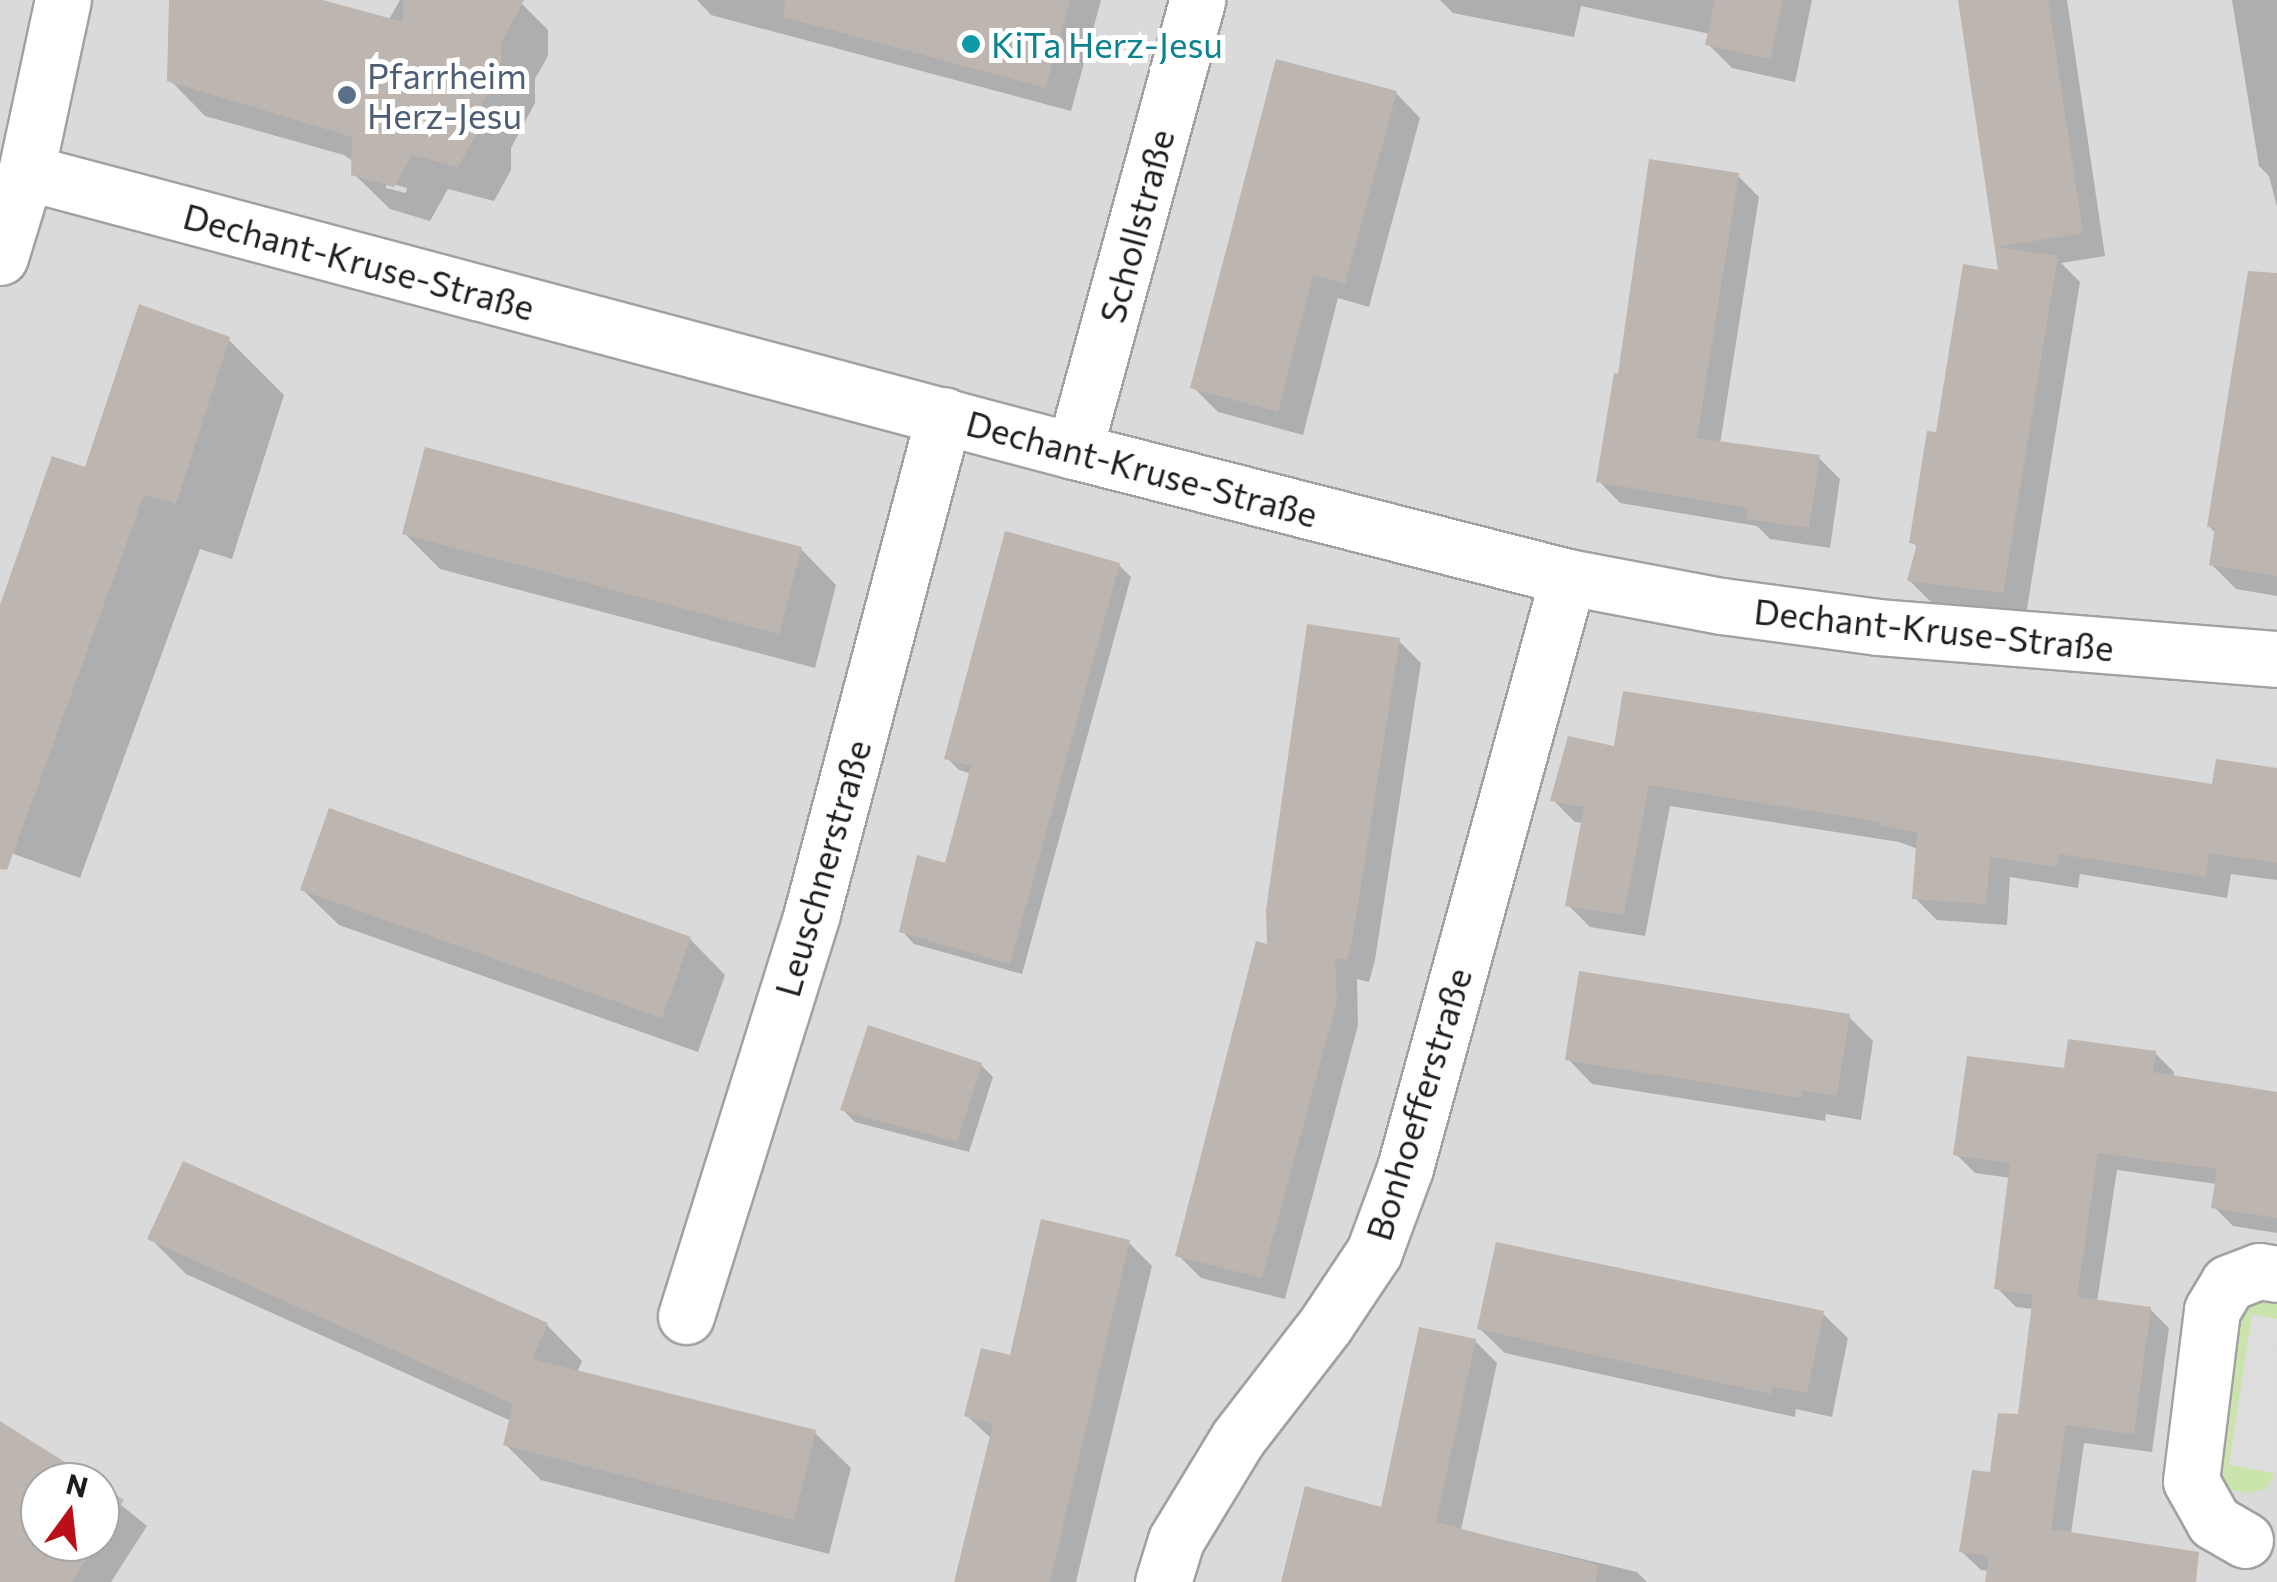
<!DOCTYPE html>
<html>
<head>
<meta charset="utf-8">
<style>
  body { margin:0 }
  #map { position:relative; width:2277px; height:1582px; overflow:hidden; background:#edeae3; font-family:Commissioner,sans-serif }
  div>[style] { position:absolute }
  .residential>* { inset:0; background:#dbdada }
  .grass>* { inset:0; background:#cae4ac }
  .parking>* { inset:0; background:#ddd }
  .shadow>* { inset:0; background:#0003 }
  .building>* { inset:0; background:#bdb5b0 }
  .roads { filter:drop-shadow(2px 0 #a1a1a1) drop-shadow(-2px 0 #a1a1a1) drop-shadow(0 2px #a1a1a1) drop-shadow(0 -2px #a1a1a1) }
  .minor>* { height:55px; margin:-27.5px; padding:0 27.5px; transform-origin:27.5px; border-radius:27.5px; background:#fff }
  .dots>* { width:28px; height:28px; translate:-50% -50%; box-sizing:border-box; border:5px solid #fff; border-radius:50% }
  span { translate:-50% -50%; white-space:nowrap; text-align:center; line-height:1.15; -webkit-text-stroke:10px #fff; paint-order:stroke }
  .culture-label { font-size:35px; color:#0d838f }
  .left { translate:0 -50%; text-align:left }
  .service-label { font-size:35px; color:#4e5e75 }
  .street-label { font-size:35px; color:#1d1d1d }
  .north { position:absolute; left:20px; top:1462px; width:100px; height:100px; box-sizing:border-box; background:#fff; border:2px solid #a5a5a5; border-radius:50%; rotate:15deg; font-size:28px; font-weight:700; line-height:40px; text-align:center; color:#1d1d1d }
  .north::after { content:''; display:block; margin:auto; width:35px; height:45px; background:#bb0f17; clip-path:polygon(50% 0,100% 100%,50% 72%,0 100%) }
</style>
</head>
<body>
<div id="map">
  <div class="residential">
    <div style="clip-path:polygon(evenodd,0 0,2277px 0,2277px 1582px,0 1582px,0 0,40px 1482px,100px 1482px,100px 1542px,40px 1542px,40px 1482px)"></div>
  </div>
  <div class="grass">
    <div style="clip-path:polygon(2277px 1296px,2277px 1319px,2252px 1315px,2229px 1465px,2275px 1473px,2268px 1487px,2252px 1493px,2231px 1490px,2217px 1477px,2232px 1312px,2243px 1298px)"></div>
  </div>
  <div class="parking">
    <div style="clip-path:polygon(2252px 1314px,2277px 1319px,2275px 1473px,2229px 1465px)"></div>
  </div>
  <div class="shadow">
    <div style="clip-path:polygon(evenodd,178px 0,320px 0,388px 21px,400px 0,518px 0,548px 30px,548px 56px,535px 79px,535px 103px,511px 148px,511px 170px,494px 201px,448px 189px,430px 221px,390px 209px,354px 174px,354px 162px,344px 155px,205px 116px,170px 80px,178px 0,386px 182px,407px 188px,406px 193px,386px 188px,386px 182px)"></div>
    <div style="clip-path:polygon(697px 0,1101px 0,1071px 111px,711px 15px)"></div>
    <div style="clip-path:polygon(1440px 0,1812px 0,1795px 82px,1732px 68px,1708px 44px,1710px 34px,1581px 6px,1574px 37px,1453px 13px)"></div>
    <div style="clip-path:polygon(1960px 0,2067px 0,2105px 256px,2061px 263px,2080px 282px,2026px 615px,1933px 604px,1909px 580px,1918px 548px,1912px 542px,1938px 435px,2001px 273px)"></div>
    <div style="clip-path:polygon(2232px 0,2277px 0,2277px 207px,2269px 176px,2259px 166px)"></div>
    <div style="clip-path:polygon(1396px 93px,1420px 118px,1369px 307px,1338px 298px,1303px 435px,1218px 412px,1193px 387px)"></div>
    <div style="clip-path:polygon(1738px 176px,1759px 197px,1720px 444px,1819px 458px,1840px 479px,1830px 548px,1770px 539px,1757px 526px,1620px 503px,1599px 481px,1620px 377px)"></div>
    <div style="clip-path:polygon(2277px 292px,2277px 596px,2236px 589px,2212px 565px,2216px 534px,2209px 526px)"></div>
    <div style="clip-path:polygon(228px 339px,284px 395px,232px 559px,200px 549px,80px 878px,0 849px,0 611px,86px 470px)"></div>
    <div style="clip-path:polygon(404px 533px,801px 549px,836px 585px,815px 668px,440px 569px)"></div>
    <div style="clip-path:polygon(1119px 565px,1131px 577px,1022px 974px,914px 944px,902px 931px,947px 866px,972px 774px,959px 770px,947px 758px)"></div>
    <div style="clip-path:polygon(1398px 640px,1421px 663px,1375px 960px,1369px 982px,1357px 979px,1358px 1025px,1285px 1299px,1201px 1278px,1178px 1255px,1269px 947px)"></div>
    <div style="clip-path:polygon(1616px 749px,2214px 787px,2277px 770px,2277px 880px,2231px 874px,2227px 898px,2080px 874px,2078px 888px,2010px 877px,2007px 925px,1937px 920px,1915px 898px,1918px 849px,1899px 842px,1670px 806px,1645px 936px,1590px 927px,1568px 905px,1584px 823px,1575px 822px,1553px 800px)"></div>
    <div style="clip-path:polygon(303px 890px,690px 939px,725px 975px,698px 1052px,339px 925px)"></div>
    <div style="clip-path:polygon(1849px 1017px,1873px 1041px,1861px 1120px,1826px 1114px,1825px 1121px,1592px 1084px,1568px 1059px)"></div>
    <div style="clip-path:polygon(2155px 1053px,2174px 1072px,2173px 1078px,2277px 1094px,2277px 1233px,2233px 1226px,2214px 1207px,2217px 1184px,2117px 1170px,2097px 1302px,2150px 1309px,2169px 1328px,2152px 1452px,2084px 1443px,2071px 1534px,2180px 1582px,1988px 1582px,1989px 1571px,1981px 1570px,1962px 1552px,2020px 1417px,2034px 1309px,2016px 1307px,1997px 1288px,2011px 1178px,1975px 1173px,1956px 1154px,2066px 1071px)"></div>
    <div style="clip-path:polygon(981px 1065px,993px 1077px,969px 1152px,855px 1122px,843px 1110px)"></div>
    <div style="clip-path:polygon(150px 1238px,547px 1325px,582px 1361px,577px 1373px,815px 1433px,851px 1468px,829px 1554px,541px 1480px,506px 1445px,511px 1421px,186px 1274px)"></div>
    <div style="clip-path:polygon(1129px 1243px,1152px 1266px,1076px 1582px,955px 1582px,992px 1439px,967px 1416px,1012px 1358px)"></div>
    <div style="clip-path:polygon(1823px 1314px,1848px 1338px,1832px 1417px,1796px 1409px,1795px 1417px,1505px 1353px,1480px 1329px)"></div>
    <div style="clip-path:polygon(1475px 1341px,1497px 1363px,1461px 1530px,1637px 1572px,1647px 1582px,1283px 1582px,1383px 1510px)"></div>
    <div style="clip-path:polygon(0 1424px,91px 1482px,40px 1482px,40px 1542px,100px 1542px,100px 1488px,147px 1526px,111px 1582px,0 1582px)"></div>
  </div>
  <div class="building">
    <div style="clip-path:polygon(169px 0,323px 0,403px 22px,403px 0,524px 0,501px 43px,501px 67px,477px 112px,477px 133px,458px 167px,412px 155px,394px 187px,351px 175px,352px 137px,167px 81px)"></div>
    <div style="clip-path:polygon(785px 0,1070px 0,1046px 88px,783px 17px)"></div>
    <div style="clip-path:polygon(1715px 0,1783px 0,1770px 59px,1705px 45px)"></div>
    <div style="clip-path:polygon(1958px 0,2048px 0,2083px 233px,1997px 247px,2058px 256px,2003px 593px,1907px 581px,1917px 544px,1909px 543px,1927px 431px,1936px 432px,1963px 264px,1998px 270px)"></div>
    <div style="clip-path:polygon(1276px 59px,1397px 91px,1345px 284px,1313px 275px,1278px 412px,1190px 388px)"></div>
    <div style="clip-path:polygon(1649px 159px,1739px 173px,1697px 438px,1820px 455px,1809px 528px,1746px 519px,1748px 508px,1596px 482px,1614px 373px,1618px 374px)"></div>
    <div style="clip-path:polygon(2248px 271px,2277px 273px,2277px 576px,2209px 565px,2215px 528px,2207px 527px)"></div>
    <div style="clip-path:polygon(139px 304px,230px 337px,176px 504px,144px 495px,7px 870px,0 869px,0 605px,52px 456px,85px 467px)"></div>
    <div style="clip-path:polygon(425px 447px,802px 547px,779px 634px,402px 534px)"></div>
    <div style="clip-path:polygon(1005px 531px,1120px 563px,1010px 964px,899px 932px,917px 855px,945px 863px,971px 766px,944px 759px)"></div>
    <div style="clip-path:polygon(1307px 624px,1400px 638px,1353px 936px,1347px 960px,1335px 958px,1337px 1001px,1262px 1278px,1175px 1256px,1256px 941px,1267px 944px,1266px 910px)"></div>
    <div style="clip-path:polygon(1623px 691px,2212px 784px,2216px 759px,2277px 768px,2277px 863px,2209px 853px,2206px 877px,2059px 854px,2057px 867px,1990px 857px,1986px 904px,1912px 899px,1917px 832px,1879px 825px,1880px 822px,1649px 785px,1624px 915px,1565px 906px,1584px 807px,1550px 801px,1568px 736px,1614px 746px)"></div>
    <div style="clip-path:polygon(329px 808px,691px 937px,662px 1018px,300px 890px)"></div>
    <div style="clip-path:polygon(1579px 971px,1850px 1014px,1837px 1096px,1802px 1090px,1801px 1098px,1565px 1060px)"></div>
    <div style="clip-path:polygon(868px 1025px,982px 1063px,957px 1142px,840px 1110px)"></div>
    <div style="clip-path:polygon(2068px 1039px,2156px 1051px,2153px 1072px,2277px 1092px,2277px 1218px,2211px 1208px,2217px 1169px,2098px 1153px,2077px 1297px,2151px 1307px,2134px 1434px,2066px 1425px,2051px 1529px,2199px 1552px,2196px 1582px,1985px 1582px,1989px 1556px,1959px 1552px,1972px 1470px,1990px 1472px,1998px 1413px,2018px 1414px,2033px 1295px,1994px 1289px,2010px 1163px,1953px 1155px,1967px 1056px,2064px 1068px)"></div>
    <div style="clip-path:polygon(183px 1161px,548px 1323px,532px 1359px,816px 1430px,794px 1520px,503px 1445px,513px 1404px,147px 1239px)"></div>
    <div style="clip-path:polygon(1041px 1219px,1130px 1240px,1050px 1582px,954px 1582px,993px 1424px,964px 1416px,981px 1348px,1010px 1355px)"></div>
    <div style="clip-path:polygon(1496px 1242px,1824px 1311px,1807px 1393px,1772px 1386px,1771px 1394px,1477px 1329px)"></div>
    <div style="clip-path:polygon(1419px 1327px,1476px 1339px,1436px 1522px,1598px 1565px,1596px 1582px,1281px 1582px,1305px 1486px,1381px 1507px)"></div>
    <div style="clip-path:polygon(0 1421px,96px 1482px,40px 1482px,40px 1542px,97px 1542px,71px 1582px,0 1582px)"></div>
    <div style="clip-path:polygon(100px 1485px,124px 1500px,100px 1537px)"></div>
  </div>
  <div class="roads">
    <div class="minor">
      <div style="left:26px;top:172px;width:1085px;rotate:14.91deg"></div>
      <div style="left:1074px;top:451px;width:510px;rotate:14.31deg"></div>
      <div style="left:1568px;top:577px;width:157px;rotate:10.7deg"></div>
      <div style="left:1722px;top:606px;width:158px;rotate:7.6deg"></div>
      <div style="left:1879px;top:627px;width:399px;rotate:4.6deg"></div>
      <div style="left:0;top:257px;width:89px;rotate:-73deg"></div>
      <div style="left:26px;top:172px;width:176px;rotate:-77.9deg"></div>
      <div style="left:1074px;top:451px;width:467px;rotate:-74.7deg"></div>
      <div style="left:686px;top:1316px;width:422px;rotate:-72.6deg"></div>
      <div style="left:812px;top:913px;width:515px;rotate:-75.15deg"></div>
      <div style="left:2245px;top:1540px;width:36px;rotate:-150deg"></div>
      <div style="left:2214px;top:1522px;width:47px;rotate:-119.3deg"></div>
      <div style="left:2191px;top:1481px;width:172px;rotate:-83deg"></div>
      <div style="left:2212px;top:1310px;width:31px;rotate:-59deg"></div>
      <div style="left:2228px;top:1283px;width:33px;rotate:-21deg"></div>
      <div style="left:2259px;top:1271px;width:18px;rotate:9deg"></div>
      <div style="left:1163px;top:1582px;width:44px;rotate:-72.8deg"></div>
      <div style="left:1176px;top:1540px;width:119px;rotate:-58.7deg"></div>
      <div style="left:1238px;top:1438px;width:144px;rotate:-52.3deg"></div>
      <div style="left:1326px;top:1324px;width:87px;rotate:-56.3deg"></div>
      <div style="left:1374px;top:1252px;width:90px;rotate:-69.7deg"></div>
      <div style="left:1405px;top:1168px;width:613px;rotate:-74.58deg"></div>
    </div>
  </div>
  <div class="dots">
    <div style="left:971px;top:44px;background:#0f9aa8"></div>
    <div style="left:347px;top:95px;background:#5c6f8a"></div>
  </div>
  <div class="culture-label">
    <span class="left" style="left:991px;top:44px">KiTa Herz-Jesu</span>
  </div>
  <div class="service-label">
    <span class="left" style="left:367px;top:95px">Pfarrheim<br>Herz-Jesu</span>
  </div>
  <div class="street-label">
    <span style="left:1136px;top:226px;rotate:-75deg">Schollstraße</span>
    <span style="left:359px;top:261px;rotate:15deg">Dechant-Kruse-Straße</span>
    <span style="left:1142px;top:468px;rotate:15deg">Dechant-Kruse-Straße</span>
    <span style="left:1934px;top:629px;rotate:6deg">Dechant-Kruse-Straße</span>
    <span style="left:822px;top:868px;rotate:-74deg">Leuschnerstraße</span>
    <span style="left:1418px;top:1104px;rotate:-73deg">Bonhoefferstraße</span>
  </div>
  <div class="north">N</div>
</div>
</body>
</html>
